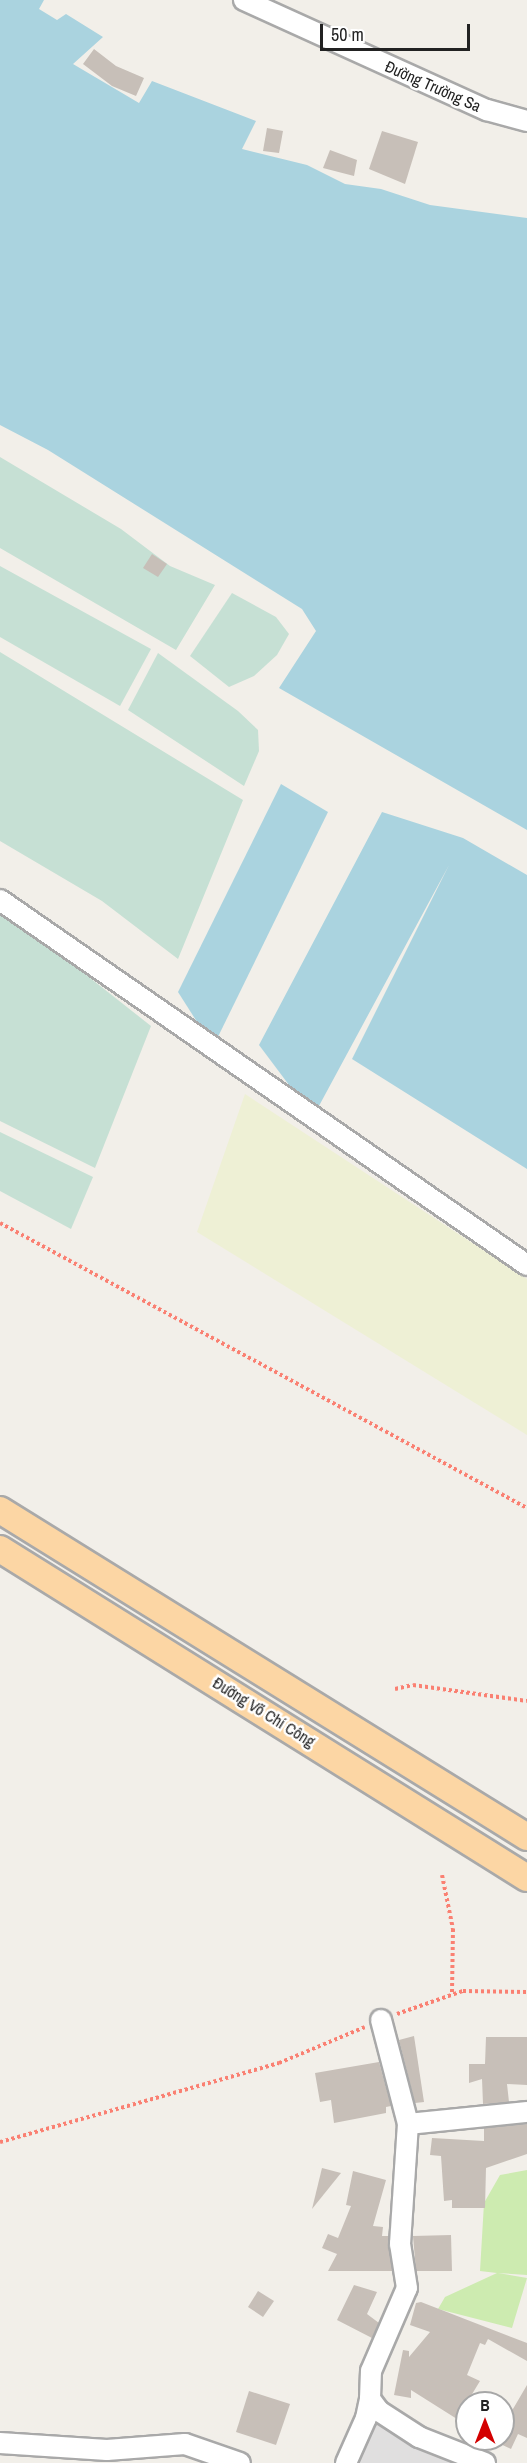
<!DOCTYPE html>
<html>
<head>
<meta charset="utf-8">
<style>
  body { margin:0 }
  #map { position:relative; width:527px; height:2463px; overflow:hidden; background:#f2efe9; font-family:"Archivo Narrow",sans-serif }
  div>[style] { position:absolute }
  .residential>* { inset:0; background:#e0dfdf }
  .farmland>* { inset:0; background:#eef0d5 }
  .grass>* { inset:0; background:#cdebb0 }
  .wetland>* { inset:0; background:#c6e0d4 }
  .water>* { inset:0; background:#aad3df }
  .building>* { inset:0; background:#c7bfb8 }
  .path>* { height:4px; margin-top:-2px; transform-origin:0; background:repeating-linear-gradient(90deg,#fa8072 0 3px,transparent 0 6px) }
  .roads { filter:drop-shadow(2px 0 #a9a9a9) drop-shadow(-2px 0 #a9a9a9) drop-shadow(0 2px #a9a9a9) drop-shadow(0 -2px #a9a9a9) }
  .minor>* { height:20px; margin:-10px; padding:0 10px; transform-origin:10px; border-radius:10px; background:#fff }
  .major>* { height:26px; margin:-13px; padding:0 13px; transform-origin:13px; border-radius:13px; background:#fcd6a4 }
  span { translate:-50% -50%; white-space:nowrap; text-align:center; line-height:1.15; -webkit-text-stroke:5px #fff; paint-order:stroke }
  .street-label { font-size:16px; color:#222 }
  .north { position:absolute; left:455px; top:2391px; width:60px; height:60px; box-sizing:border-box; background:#fff; border:2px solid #a7a7a7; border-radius:50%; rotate:0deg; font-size:16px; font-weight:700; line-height:24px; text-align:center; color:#222 }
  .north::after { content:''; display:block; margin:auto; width:21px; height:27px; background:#d40000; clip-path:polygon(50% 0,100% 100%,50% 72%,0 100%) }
  .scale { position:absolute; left:320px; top:24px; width:150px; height:27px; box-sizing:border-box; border:3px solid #222; border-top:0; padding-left:8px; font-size:18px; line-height:21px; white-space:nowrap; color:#222; -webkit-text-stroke:4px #fff; paint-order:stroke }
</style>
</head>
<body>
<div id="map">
  <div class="residential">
    <div style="clip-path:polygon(370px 2399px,485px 2463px,356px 2463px)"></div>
  </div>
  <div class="farmland">
    <div style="clip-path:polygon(245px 1094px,527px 1279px,527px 1435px,197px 1232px)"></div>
  </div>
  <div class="grass">
    <div style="clip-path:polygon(527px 2170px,527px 2275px,498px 2273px,527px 2278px,512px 2328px,438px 2309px,445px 2297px,497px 2273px,480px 2271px,484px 2203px,500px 2175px)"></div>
  </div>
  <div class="wetland">
    <div style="clip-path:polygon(0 457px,121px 529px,170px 566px,215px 585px,176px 650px,0 548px)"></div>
    <div style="clip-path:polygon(0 566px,151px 649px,120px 706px,0 637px)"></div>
    <div style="clip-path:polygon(232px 593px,276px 617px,289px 634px,277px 655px,254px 676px,229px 687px,190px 656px)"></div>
    <div style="clip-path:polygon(0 652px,243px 800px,178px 959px,102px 901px,0 841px)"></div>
    <div style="clip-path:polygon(158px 653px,238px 711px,258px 730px,259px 751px,244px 786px,128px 710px)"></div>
    <div style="clip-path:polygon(0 907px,151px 1026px,95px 1168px,0 1121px)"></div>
    <div style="clip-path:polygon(0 1132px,93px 1177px,71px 1229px,0 1191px)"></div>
  </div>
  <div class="water">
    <div style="clip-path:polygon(0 0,44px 0,39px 9px,57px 20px,66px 14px,103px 37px,73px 64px,139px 103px,152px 81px,256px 121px,242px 149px,307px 165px,345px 184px,381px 189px,430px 205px,527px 218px,527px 830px,279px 688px,316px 631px,302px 609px,48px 450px,0 425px)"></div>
    <div style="clip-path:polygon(281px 784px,328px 812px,213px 1047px,178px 992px)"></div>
    <div style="clip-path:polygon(382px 812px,463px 838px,527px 875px,527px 1169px,352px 1059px,449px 865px,313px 1117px,259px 1045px)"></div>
  </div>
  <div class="building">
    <div style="clip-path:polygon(94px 49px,116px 66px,144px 78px,136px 96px,112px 86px,83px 64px)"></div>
    <div style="clip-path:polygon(267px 128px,283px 131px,279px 153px,263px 151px)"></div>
    <div style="clip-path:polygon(382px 131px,418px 142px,405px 184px,369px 169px)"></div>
    <div style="clip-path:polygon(330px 150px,357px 160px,354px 176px,323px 168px)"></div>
    <div style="clip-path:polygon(152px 554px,167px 564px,158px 577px,143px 568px)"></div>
    <div style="clip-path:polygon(414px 2036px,424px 2102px,415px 2103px,399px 2040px)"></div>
    <div style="clip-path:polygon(486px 2037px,527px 2037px,527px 2085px,507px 2084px,509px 2102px,483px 2104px,482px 2079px,469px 2083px,469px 2064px,485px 2064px)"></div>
    <div style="clip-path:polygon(379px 2062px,391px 2106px,386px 2107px,386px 2113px,334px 2123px,331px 2100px,320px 2102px,315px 2073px)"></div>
    <div style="clip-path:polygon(527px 2124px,527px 2154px,486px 2168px,485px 2208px,452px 2208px,452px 2200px,444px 2201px,441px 2156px,430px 2155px,432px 2138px,484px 2141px,484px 2128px)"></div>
    <div style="clip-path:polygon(322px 2168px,341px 2173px,312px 2209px)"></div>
    <div style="clip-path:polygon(353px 2171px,386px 2180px,373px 2226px,383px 2227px,382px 2236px,389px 2236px,392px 2271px,328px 2271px,337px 2254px,322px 2248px,328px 2234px,338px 2238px,351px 2206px,346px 2205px)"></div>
    <div style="clip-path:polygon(451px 2235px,452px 2271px,416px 2271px,413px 2236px)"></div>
    <div style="clip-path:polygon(354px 2285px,377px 2292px,367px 2314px,379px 2323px,372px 2338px,337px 2320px)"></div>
    <div style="clip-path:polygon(258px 2291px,274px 2301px,263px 2317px,248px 2307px)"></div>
    <div style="clip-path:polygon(421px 2302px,527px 2343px,527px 2361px,488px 2339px,485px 2345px,480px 2343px,467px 2375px,480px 2381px,457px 2419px,411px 2390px,411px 2398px,394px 2395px,403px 2350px,409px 2351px,409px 2357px,430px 2332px,410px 2325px,416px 2303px)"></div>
    <div style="clip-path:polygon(527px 2385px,527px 2438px,518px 2434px,511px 2449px,496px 2442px,503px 2439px,503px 2426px)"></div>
    <div style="clip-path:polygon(249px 2391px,290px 2404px,276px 2445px,236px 2432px)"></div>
  </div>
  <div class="path">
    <div style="left:0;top:1223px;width:599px;rotate:28.4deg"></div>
    <div style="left:395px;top:1689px;width:18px;rotate:-13deg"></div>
    <div style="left:413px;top:1685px;width:115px;rotate:8deg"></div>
    <div style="left:442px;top:1875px;width:55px;rotate:78.5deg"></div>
    <div style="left:453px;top:1929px;width:65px;rotate:90.9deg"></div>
    <div style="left:397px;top:2014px;width:70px;rotate:-19.2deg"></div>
    <div style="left:463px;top:1991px;width:64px;rotate:0.9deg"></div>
    <div style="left:0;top:2142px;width:290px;rotate:-15.8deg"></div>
    <div style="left:279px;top:2063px;width:93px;rotate:-22.7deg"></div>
  </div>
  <div class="roads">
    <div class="minor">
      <div style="left:244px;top:0;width:267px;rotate:24.4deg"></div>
      <div style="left:487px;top:110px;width:41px;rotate:15.4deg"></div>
      <div style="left:0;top:900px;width:641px;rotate:34.71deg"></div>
      <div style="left:381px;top:2020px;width:107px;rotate:75.4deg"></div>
      <div style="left:0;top:2443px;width:107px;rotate:3.7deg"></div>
      <div style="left:107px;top:2450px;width:78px;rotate:-4.4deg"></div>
      <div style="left:185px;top:2444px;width:58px;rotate:19.1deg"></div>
      <div style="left:346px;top:2463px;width:49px;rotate:-66deg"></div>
      <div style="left:366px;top:2418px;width:19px;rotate:-78deg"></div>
      <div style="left:485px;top:2463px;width:71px;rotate:-158.5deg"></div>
      <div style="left:419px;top:2437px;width:48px;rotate:-147deg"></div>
      <div style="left:379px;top:2411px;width:15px;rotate:-127deg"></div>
      <div style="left:370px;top:2399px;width:28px;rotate:-88deg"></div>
      <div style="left:371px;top:2371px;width:90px;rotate:-66.6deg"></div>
      <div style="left:407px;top:2288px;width:45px;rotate:-99deg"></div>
      <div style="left:400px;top:2244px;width:120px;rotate:-86.2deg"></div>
      <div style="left:408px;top:2124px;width:120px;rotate:-5.8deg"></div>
    </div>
    <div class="major">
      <div style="left:0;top:1510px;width:620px;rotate:31.82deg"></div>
      <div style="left:0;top:1549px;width:621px;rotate:31.98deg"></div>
    </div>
  </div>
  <div class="street-label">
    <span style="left:433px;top:86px;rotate:24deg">Đường Trường Sa</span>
    <span style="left:264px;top:1712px;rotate:32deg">Đường Võ Chí Công</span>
  </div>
  <div class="north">B</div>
  <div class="scale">50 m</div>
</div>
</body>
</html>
